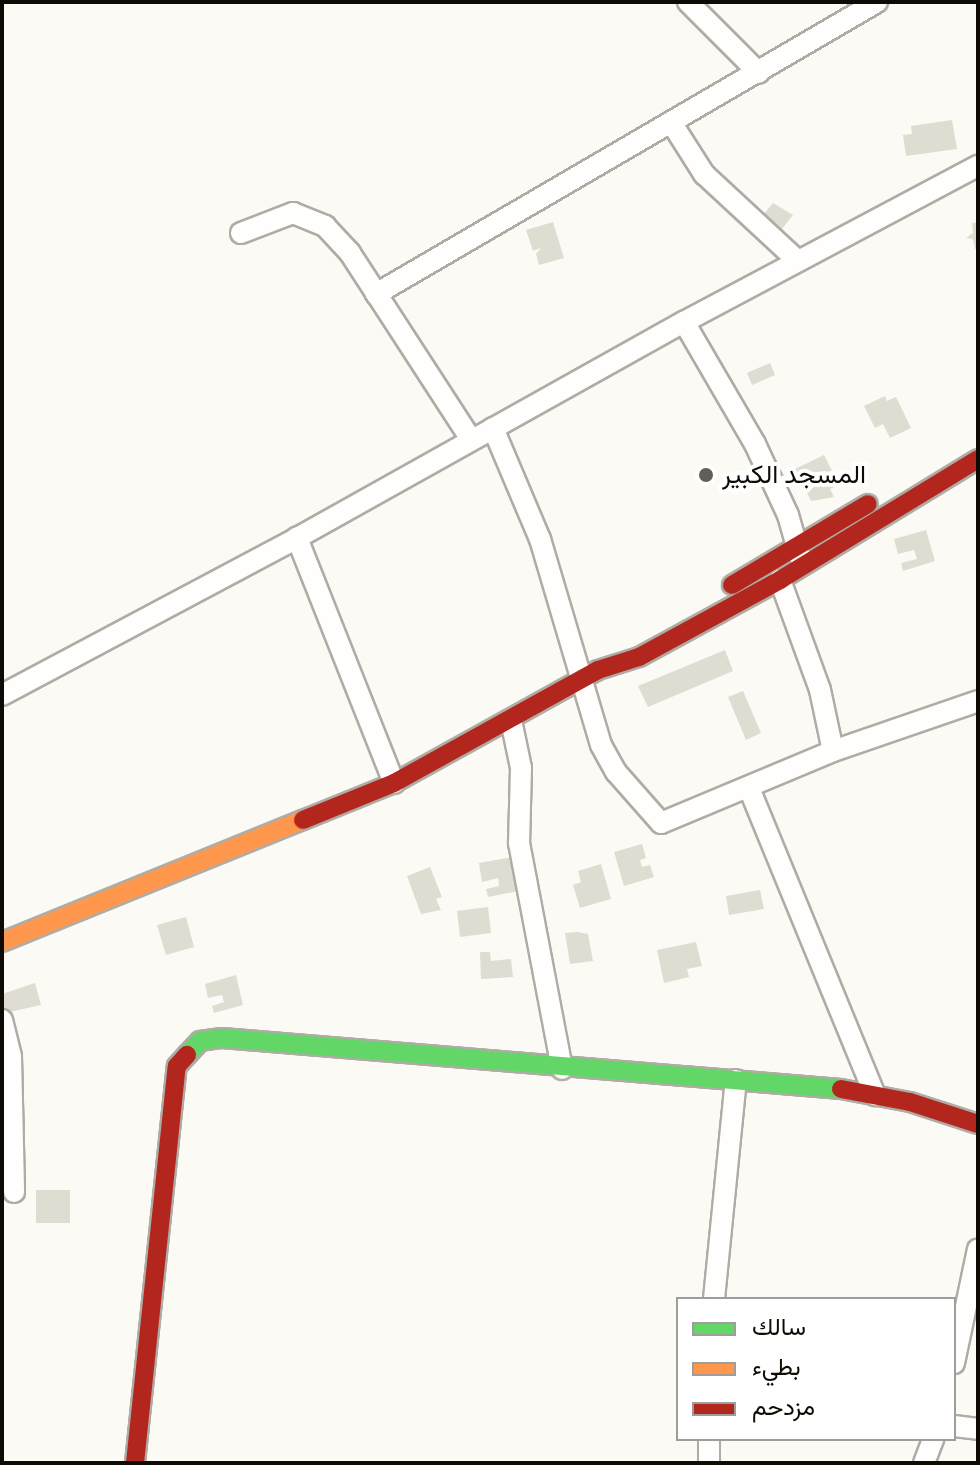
<!DOCTYPE html>
<html>
<head>
<meta charset="utf-8">
<style>
  body { margin:0 }
  #map { position:relative; width:980px; height:1465px; overflow:hidden; background:#fcfaf4; font-family:"Roboto Condensed",Vazirmatn,sans-serif }
  div>[style] { position:absolute }
  .building>* { inset:0; background:#dfdcd2 }
  .roads { filter:drop-shadow(2px 0 #afaca5) drop-shadow(-2px 0 #afaca5) drop-shadow(0 2px #afaca5) drop-shadow(0 -2px #afaca5) }
  .street>* { height:20px; margin:-10px; padding:0 10px; transform-origin:10px; border-radius:10px; background:#fffefd }
  .fast>* { height:18px; margin:-9px; padding:0 9px; transform-origin:9px; border-radius:9px; background:#63d668 }
  .slow>* { height:18px; margin:-9px; padding:0 9px; transform-origin:9px; border-radius:9px; background:#ff974d }
  .jam>* { height:18px; margin:-9px; padding:0 9px; transform-origin:9px; border-radius:9px; background:#b3261e }
  .dots>* { width:22px; height:22px; translate:-50% -50%; box-sizing:border-box; border:4px solid #fff; border-radius:50% }
  span { translate:-50% -50%; white-space:nowrap; text-align:center; line-height:1.15; -webkit-text-stroke:8px #fff; paint-order:stroke }
  .poi-label { font-size:26px; color:#0f0b04 }
  .left { translate:0 -50%; text-align:left }
  .frame { position:absolute; inset:0; border:4px solid #0f0b04; pointer-events:none }
  .legend { position:absolute; left:676px; top:1297px; width:280px; height:144px; box-sizing:border-box; background:#fff; border:2px solid #9f9d9b; margin:0; padding:10px 14px; list-style:none; font-size:24px; color:#0f0b04 }
  .legend li { display:flex; align-items:center; gap:16px; height:40px }
  .legend b { width:40px; border:2px solid #9f9d9b }
</style>
</head>
<body>
<div id="map">
  <div class="building">
    <div style="clip-path:polygon(952px 120px,957px 149px,906px 156px,903px 135px,912px 134px,911px 126px)"></div>
    <div style="clip-path:polygon(773px 203px,793px 215px,782px 229px,764px 214px)"></div>
    <div style="clip-path:polygon(553px 222px,564px 258px,539px 265px,536px 254px,541px 248px,533px 251px,526px 230px)"></div>
    <div style="clip-path:polygon(978px 222px,978px 248px,975px 249px,973px 239px,966px 238px,973px 233px,972px 223px)"></div>
    <div style="clip-path:polygon(770px 363px,775px 375px,752px 385px,747px 373px)"></div>
    <div style="clip-path:polygon(885px 396px,887px 401px,896px 397px,911px 428px,890px 438px,883px 424px,875px 428px,864px 406px)"></div>
    <div style="clip-path:polygon(824px 455px,839px 485px,830px 489px,834px 497px,811px 501px,795px 469px)"></div>
    <div style="clip-path:polygon(926px 530px,935px 561px,903px 571px,901px 563px,917px 559px,914px 550px,898px 554px,894px 539px)"></div>
    <div style="clip-path:polygon(725px 650px,733px 671px,648px 707px,638px 686px)"></div>
    <div style="clip-path:polygon(743px 691px,761px 733px,746px 740px,728px 697px)"></div>
    <div style="clip-path:polygon(642px 844px,646px 858px,640px 860px,642px 867px,650px 865px,654px 877px,624px 886px,614px 852px)"></div>
    <div style="clip-path:polygon(513px 857px,519px 891px,488px 897px,486px 889px,499px 886px,498px 878px,482px 882px,479px 863px)"></div>
    <div style="clip-path:polygon(601px 864px,611px 899px,580px 908px,573px 885px,581px 882px,578px 871px)"></div>
    <div style="clip-path:polygon(430px 867px,442px 897px,436px 899px,441px 910px,421px 914px,407px 876px)"></div>
    <div style="clip-path:polygon(760px 890px,764px 909px,729px 915px,726px 896px)"></div>
    <div style="clip-path:polygon(488px 907px,491px 933px,460px 937px,457px 911px)"></div>
    <div style="clip-path:polygon(186px 917px,194px 947px,166px 955px,157px 925px)"></div>
    <div style="clip-path:polygon(577px 932px,588px 934px,593px 961px,570px 964px,565px 933px)"></div>
    <div style="clip-path:polygon(696px 942px,702px 966px,687px 969px,689px 977px,664px 983px,657px 950px)"></div>
    <div style="clip-path:polygon(480px 952px,490px 952px,491px 961px,511px 959px,513px 977px,481px 979px)"></div>
    <div style="clip-path:polygon(236px 975px,243px 1005px,214px 1013px,212px 1006px,224px 1002px,222px 995px,208px 998px,205px 984px)"></div>
    <div style="clip-path:polygon(35px 983px,41px 1005px,5px 1013px,2px 994px)"></div>
    <div style="clip-path:polygon(36px 1190px,70px 1190px,70px 1223px,36px 1223px)"></div>
  </div>
  <div class="roads">
    <div class="street">
      <div style="left:688px;top:2px;width:100px;rotate:45deg"></div>
      <div style="left:671px;top:122px;width:62px;rotate:57.6deg"></div>
      <div style="left:704px;top:174px;width:128px;rotate:42.8deg"></div>
      <div style="left:241px;top:233px;width:56px;rotate:-21deg"></div>
      <div style="left:293px;top:213px;width:35px;rotate:22deg"></div>
      <div style="left:325px;top:226px;width:37px;rotate:47deg"></div>
      <div style="left:350px;top:253px;width:222px;rotate:57deg"></div>
      <div style="left:376px;top:294px;width:580px;rotate:-30.24deg"></div>
      <div style="left:684px;top:322px;width:141px;rotate:59.8deg"></div>
      <div style="left:755px;top:444px;width:78px;rotate:65.1deg"></div>
      <div style="left:788px;top:515px;width:44px;rotate:74.1deg"></div>
      <div style="left:493px;top:428px;width:121px;rotate:67.1deg"></div>
      <div style="left:540px;top:539px;width:215px;rotate:73.5deg"></div>
      <div style="left:601px;top:745px;width:31px;rotate:61deg"></div>
      <div style="left:616px;top:772px;width:68px;rotate:48.6deg"></div>
      <div style="left:661px;top:823px;width:186px;rotate:-22.7deg"></div>
      <div style="left:833px;top:751px;width:153px;rotate:-19deg"></div>
      <div style="left:780px;top:580px;width:117px;rotate:70deg"></div>
      <div style="left:820px;top:690px;width:62px;rotate:78deg"></div>
      <div style="left:2px;top:695px;width:334px;rotate:-28deg"></div>
      <div style="left:511px;top:720px;width:49px;rotate:78.2deg"></div>
      <div style="left:521px;top:768px;width:75px;rotate:91.5deg"></div>
      <div style="left:519px;top:843px;width:230px;rotate:79.2deg"></div>
      <div style="left:394px;top:783px;width:264px;rotate:-111.6deg"></div>
      <div style="left:297px;top:538px;width:443px;rotate:-29.2deg"></div>
      <div style="left:684px;top:322px;width:333px;rotate:-28deg"></div>
      <div style="left:749px;top:788px;width:332px;rotate:67.7deg"></div>
      <div style="left:2px;top:1020px;width:38px;rotate:76deg"></div>
      <div style="left:11px;top:1057px;width:135px;rotate:88.7deg"></div>
      <div style="left:714px;top:1299px;width:220px;rotate:-84.3deg"></div>
      <div style="left:954px;top:1363px;width:116px;rotate:-78.1deg"></div>
      <div style="left:954px;top:1426px;width:24px;rotate:7deg"></div>
      <div style="left:709px;top:1463px;width:24px;rotate:-90deg"></div>
      <div style="left:924px;top:1463px;width:26px;rotate:-69deg"></div>
    </div>
    <div class="fast">
      <div style="left:187px;top:1055px;width:19px;rotate:-47deg"></div>
      <div style="left:200px;top:1041px;width:22px;rotate:-8deg"></div>
      <div style="left:222px;top:1038px;width:621px;rotate:4.71deg"></div>
    </div>
    <div class="slow">
      <div style="left:2px;top:942px;width:325px;rotate:-22.1deg"></div>
    </div>
    <div class="jam">
      <div style="left:732px;top:585px;width:158px;rotate:-30.8deg"></div>
      <div style="left:303px;top:820px;width:98px;rotate:-22.1deg"></div>
      <div style="left:394px;top:783px;width:233px;rotate:-29deg"></div>
      <div style="left:598px;top:670px;width:43px;rotate:-17.6deg"></div>
      <div style="left:639px;top:657px;width:161px;rotate:-28.6deg"></div>
      <div style="left:780px;top:580px;width:232px;rotate:-31.4deg"></div>
      <div style="left:841px;top:1089px;width:70px;rotate:10.7deg"></div>
      <div style="left:910px;top:1102px;width:71px;rotate:17.9deg"></div>
      <div style="left:135px;top:1463px;width:399px;rotate:-84deg"></div>
      <div style="left:177px;top:1066px;width:15px;rotate:-48deg"></div>
    </div>
  </div>
  <div class="dots">
    <div style="left:706px;top:475px;background:#625f58"></div>
  </div>
  <div class="poi-label">
    <span class="left" style="left:722px;top:475px">المسجد الكبير</span>
  </div>
  <div class="frame"></div>
  <ul class="legend">
  <li><b style="height:10px;background:#63d668"></b>سالك</li>
  <li><b style="height:10px;background:#ff974d"></b>بطيء</li>
  <li><b style="height:10px;background:#b3261e"></b>مزدحم</li>
  </ul>
</div>
</body>
</html>
